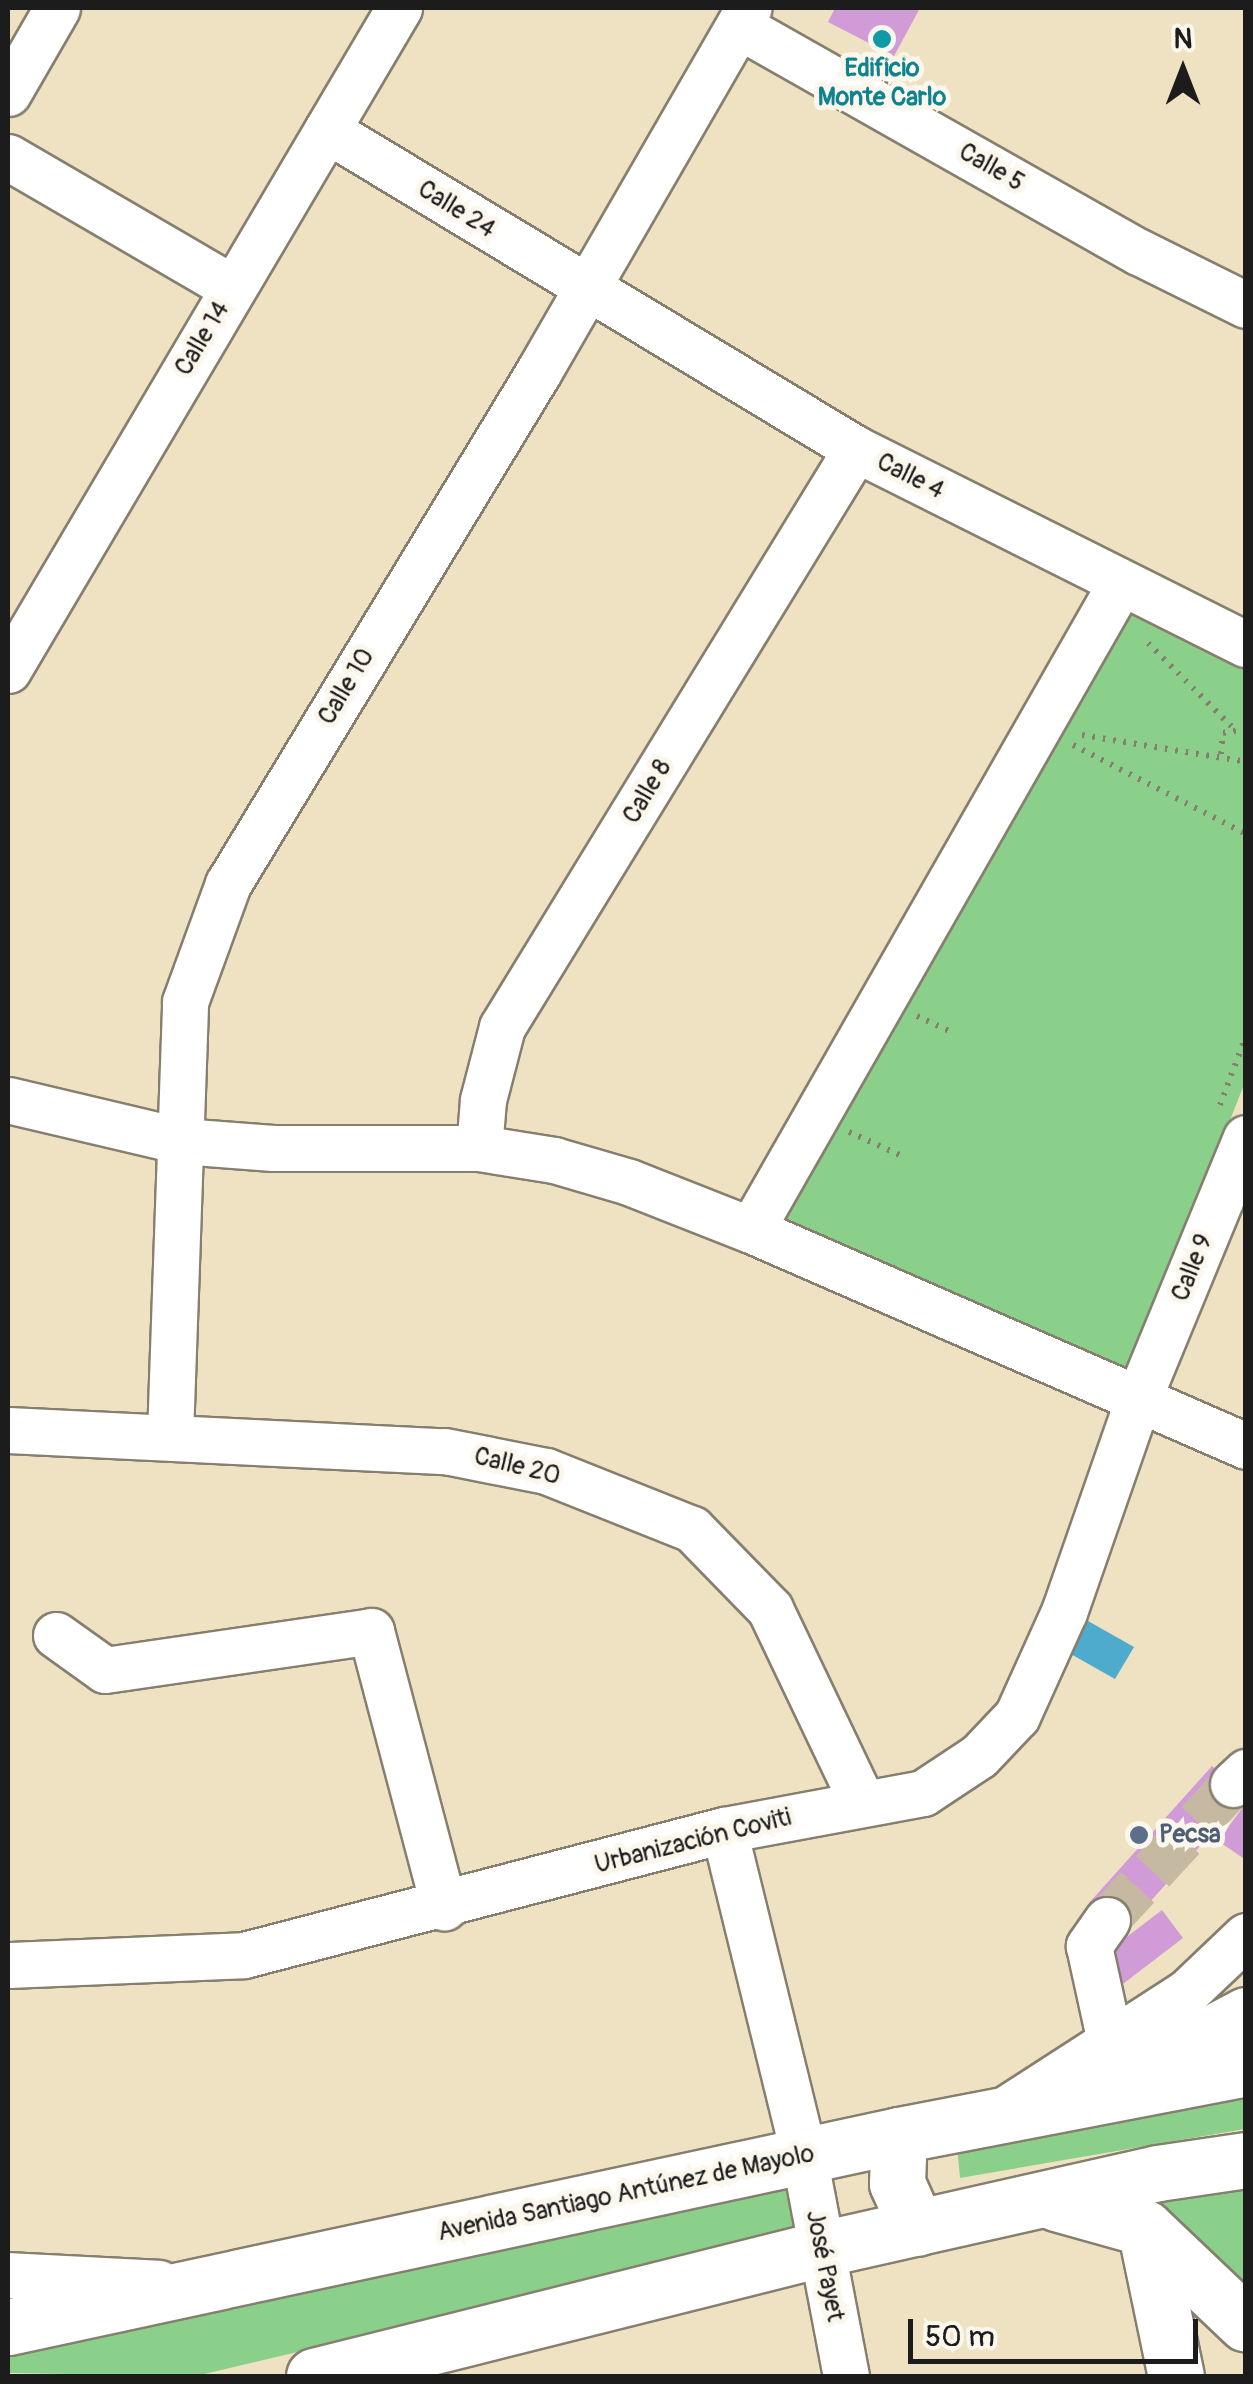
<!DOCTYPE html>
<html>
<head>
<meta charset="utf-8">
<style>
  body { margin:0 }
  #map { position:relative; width:1253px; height:2384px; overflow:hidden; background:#efe2c2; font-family:Pangolin,sans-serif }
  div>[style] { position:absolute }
  .green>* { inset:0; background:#8ad08b }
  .water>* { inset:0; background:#4fabcd }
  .building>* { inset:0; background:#d19bd8 }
  .minor-tunnel>* { height:45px; margin-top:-22.5px; transform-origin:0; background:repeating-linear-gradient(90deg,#c5baa1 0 45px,transparent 0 67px) }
  .path>* { height:6px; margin-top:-3px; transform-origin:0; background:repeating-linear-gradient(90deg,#867f6f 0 2.5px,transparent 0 10.5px) }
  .roads { filter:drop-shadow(2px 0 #867f6f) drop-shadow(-2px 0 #867f6f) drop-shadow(0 2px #867f6f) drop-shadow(0 -2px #867f6f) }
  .minor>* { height:45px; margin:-22.5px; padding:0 22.5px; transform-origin:22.5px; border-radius:22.5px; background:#fff }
  .major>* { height:55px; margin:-27.5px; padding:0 27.5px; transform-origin:27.5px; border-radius:27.5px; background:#fff }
  .dots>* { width:28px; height:28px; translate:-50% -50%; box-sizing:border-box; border:5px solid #fbf7ec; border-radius:50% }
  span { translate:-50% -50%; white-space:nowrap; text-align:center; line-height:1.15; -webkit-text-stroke:10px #fbf7ec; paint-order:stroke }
  .culture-label { font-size:25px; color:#0d838f; font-weight:700 }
  .street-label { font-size:25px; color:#1c1c1c }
  .service-label { font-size:25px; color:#4e5e75; font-weight:700 }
  .left { translate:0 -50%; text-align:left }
  .frame { position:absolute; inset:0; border:10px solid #1c1c1c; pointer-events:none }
  .north { position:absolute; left:1133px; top:20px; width:100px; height:100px; -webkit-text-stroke:8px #fbf7ec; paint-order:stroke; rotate:0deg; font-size:28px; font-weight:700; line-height:40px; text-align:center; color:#1c1c1c }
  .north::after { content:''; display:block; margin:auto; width:35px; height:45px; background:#1c1c1c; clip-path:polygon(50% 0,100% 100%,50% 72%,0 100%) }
  .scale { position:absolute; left:908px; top:2319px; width:290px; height:45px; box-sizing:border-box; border:5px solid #1c1c1c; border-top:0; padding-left:12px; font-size:30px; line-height:35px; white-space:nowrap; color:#1c1c1c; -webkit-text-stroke:8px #fbf7ec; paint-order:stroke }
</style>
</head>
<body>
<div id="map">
  <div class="green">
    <div style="clip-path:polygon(1127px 604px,1245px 656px,1245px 1082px,1130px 1375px,765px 1215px)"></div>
    <div style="clip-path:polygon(1245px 2097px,1245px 2129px,960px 2178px,957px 2146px)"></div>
    <div style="clip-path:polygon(1245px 2176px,1245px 2287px,1159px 2214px,1159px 2197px)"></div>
    <div style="clip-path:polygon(789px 2178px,799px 2234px,196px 2376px,8px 2373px,8px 2353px)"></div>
  </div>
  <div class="water">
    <div style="clip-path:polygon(1088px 1621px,1134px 1647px,1115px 1679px,1069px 1653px)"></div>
  </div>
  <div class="building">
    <div style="clip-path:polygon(835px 8px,920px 8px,894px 56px,828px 22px)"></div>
    <div style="clip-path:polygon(1212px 1766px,1246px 1795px,1122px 1933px,1089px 1903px)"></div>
    <div style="clip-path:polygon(1246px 1803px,1246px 1860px,1218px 1841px)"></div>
    <div style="clip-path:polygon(1162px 1910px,1183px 1938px,1115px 1990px,1094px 1962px)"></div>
  </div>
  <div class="minor-tunnel">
    <div style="left:1107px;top:1920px;width:185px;rotate:-47.2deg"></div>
  </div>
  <div class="path">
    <div style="left:1148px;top:643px;width:119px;rotate:45deg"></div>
    <div style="left:1082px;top:735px;width:166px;rotate:9.3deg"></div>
    <div style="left:1073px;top:745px;width:195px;rotate:27.2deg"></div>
    <div style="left:1221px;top:754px;width:21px;rotate:-85deg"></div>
    <div style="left:1223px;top:733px;width:23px;rotate:-10deg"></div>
    <div style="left:917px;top:1016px;width:40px;rotate:25deg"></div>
    <div style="left:1220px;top:1105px;width:74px;rotate:-69.4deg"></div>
    <div style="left:849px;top:1132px;width:60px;rotate:24.4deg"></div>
  </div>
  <div class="roads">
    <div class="minor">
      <div style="left:739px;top:26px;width:459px;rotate:29.5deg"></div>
      <div style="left:1139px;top:252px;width:119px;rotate:26.4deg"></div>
      <div style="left:8px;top:93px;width:98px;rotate:-60deg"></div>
      <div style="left:327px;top:130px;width:618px;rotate:31.09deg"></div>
      <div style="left:856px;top:449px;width:436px;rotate:26.6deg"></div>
      <div style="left:8px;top:157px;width:260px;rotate:30.2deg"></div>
      <div style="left:8px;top:670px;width:769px;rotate:-59.43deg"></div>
      <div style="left:8px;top:1100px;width:178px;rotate:13.3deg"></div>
      <div style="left:181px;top:1141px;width:92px;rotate:4.4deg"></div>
      <div style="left:273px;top:1148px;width:206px"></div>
      <div style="left:479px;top:1148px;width:76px;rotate:9.1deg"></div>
      <div style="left:554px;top:1160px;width:78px;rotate:16.3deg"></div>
      <div style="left:629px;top:1182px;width:131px;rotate:21.5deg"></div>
      <div style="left:751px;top:1230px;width:540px;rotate:23.57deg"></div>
      <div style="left:479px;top:1148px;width:48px;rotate:-85.2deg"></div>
      <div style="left:483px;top:1100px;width:75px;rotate:-75.4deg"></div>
      <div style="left:502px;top:1027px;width:678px;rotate:-58.51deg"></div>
      <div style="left:751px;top:1230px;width:742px;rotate:-60.26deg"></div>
      <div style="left:8px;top:1430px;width:438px;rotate:2.8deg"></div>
      <div style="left:445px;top:1451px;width:103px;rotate:11.2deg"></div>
      <div style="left:546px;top:1471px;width:157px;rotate:21.7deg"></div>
      <div style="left:692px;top:1529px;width:112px;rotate:45.7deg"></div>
      <div style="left:770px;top:1609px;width:214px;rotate:64.5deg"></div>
      <div style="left:170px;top:1436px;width:434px;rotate:-88deg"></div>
      <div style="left:185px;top:1002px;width:126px;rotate:-70deg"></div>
      <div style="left:228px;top:884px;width:600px;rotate:-58.77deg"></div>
      <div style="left:539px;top:371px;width:419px;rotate:-60deg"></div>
      <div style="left:56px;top:1635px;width:60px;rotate:35.5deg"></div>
      <div style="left:105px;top:1670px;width:269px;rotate:-8.3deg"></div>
      <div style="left:371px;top:1631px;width:286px;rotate:75.2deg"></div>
      <div style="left:1233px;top:1784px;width:18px;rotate:-43deg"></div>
      <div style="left:724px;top:1830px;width:336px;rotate:76.2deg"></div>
      <div style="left:804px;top:2156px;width:224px;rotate:79.2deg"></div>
      <div style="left:1107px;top:1920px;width:32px;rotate:125deg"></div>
      <div style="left:1089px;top:1946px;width:102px;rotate:77.6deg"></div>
      <div style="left:8px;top:1965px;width:236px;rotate:-2.4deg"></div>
      <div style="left:244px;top:1955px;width:496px;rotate:-14.6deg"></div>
      <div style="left:724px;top:1830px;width:202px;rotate:-10.5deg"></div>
      <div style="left:923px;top:1793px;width:67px;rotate:-33.5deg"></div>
      <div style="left:979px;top:1756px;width:55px;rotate:-46.5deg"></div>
      <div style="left:1017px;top:1716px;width:114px;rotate:-65.7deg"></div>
      <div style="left:1064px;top:1612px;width:228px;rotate:-70.8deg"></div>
      <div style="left:1139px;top:1397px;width:280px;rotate:-67.6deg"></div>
      <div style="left:1009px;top:2107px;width:213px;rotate:-32.9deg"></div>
      <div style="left:1188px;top:1991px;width:80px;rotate:-43.5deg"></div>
      <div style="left:8px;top:2275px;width:151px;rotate:3deg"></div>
    </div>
    <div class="major">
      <div style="left:1142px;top:2070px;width:118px;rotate:-27.9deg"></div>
      <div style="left:899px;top:2135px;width:48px;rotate:92.4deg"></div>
      <div style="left:897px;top:2183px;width:49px;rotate:66deg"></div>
      <div style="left:1056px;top:2203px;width:92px;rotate:15.7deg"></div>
      <div style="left:1145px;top:2228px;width:139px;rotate:43.5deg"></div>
      <div style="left:1145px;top:2228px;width:151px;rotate:78.2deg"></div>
      <div style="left:8px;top:2327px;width:911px;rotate:-12.16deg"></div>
      <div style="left:899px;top:2135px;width:353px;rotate:-10.9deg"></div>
      <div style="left:314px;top:2376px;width:523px;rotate:-14.06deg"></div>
      <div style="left:821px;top:2249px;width:345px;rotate:-12.7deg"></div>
      <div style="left:1158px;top:2173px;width:89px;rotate:-8.4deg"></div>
    </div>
  </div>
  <div class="dots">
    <div style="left:882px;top:39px;background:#0f9aa8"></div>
    <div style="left:1139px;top:1835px;background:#5c6f8a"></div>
  </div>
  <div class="culture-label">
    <span style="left:882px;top:84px">Edificio<br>Monte Carlo</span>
  </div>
  <div class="street-label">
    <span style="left:991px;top:168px;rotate:30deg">Calle 5</span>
    <span style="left:456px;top:210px;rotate:32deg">Calle 24</span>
    <span style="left:203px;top:339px;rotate:-59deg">Calle 14</span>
    <span style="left:910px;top:477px;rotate:27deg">Calle 4</span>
    <span style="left:347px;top:687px;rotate:-59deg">Calle 10</span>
    <span style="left:648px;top:792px;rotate:-59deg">Calle 8</span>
    <span style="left:1193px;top:1268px;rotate:-68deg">Calle 9</span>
    <span style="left:517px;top:1467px;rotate:14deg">Calle 20</span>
    <span style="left:693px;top:1842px;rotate:-14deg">Urbanización Coviti</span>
    <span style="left:626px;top:2194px;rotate:-12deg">Avenida Santiago Antúnez de Mayolo</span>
    <span style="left:824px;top:2266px;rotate:79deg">José Payet</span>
  </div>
  <div class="service-label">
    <span class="left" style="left:1159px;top:1835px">Pecsa</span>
  </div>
  <div class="frame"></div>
  <div class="north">N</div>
  <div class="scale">50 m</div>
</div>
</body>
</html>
